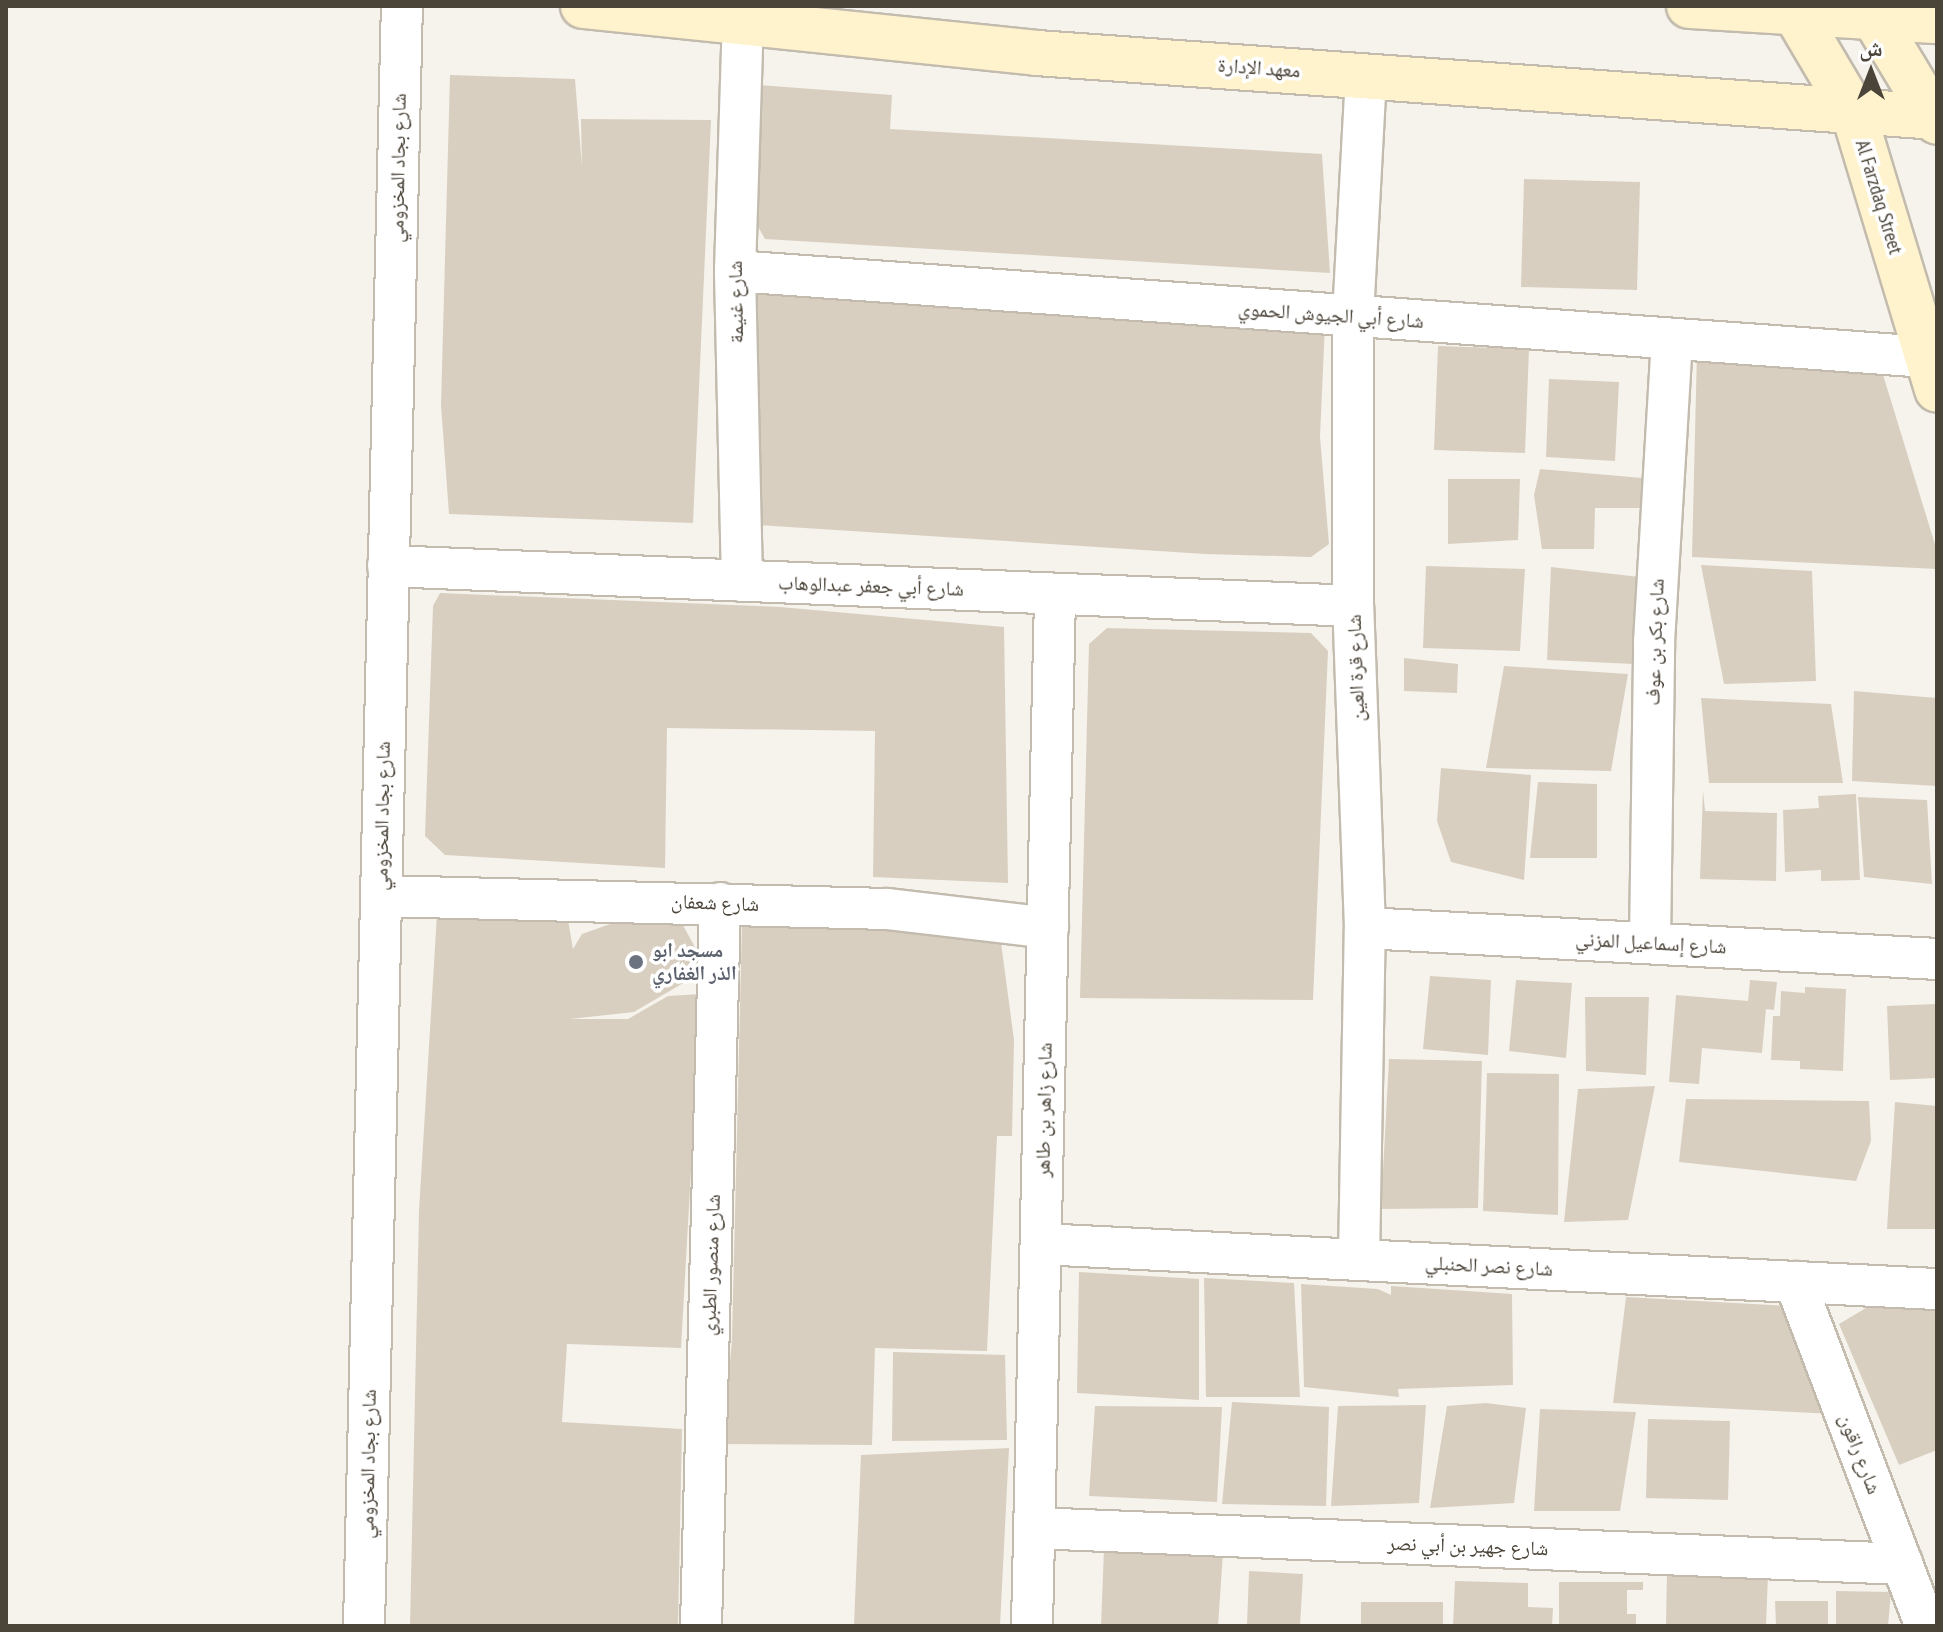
<!DOCTYPE html>
<html>
<head>
<meta charset="utf-8">
<style>
  body { margin:0 }
  #map { position:relative; width:1943px; height:1632px; overflow:hidden; background:#f6f3ec; font-family:"PT Sans Narrow","Noto Naskh Arabic",sans-serif }
  div>[style] { position:absolute }
  .building>* { inset:0; background:#d8cfc1 }
  .roads { filter:drop-shadow(2px 0 #c2bbae) drop-shadow(-2px 0 #c2bbae) drop-shadow(0 2px #c2bbae) drop-shadow(0 -2px #c2bbae) }
  .street>* { height:40px; margin:-20px; padding:0 20px; transform-origin:20px; border-radius:20px; background:#fff }
  .secondary>* { height:44px; margin:-22px; padding:0 22px; transform-origin:22px; border-radius:22px; background:#fff3cd }
  .dots>* { width:22px; height:22px; translate:-50% -50%; box-sizing:border-box; border:4px solid #fff; border-radius:50% }
  span { translate:-50% -50%; white-space:nowrap; text-align:center; line-height:1.15; -webkit-text-stroke:7px #fff; paint-order:stroke }
  .street-label { font-size:20px; color:#4b4439 }
  .worship-label { font-size:20px; color:#5b616d; font-weight:700 }
  .left { translate:0 -50%; text-align:left }
  .frame { position:absolute; inset:0; border:8px solid #4b4439; pointer-events:none }
  .north { position:absolute; left:1831px; top:32px; width:80px; height:80px; -webkit-text-stroke:6px #fff; paint-order:stroke; rotate:0deg; font-size:22px; font-weight:700; line-height:32px; text-align:center; color:#4b4439 }
  .north::after { content:''; display:block; margin:auto; width:28px; height:36px; background:#4b4439; clip-path:polygon(50% 0,100% 100%,50% 72%,0 100%) }
</style>
</head>
<body>
<div id="map">
  <div class="building">
    <div style="clip-path:polygon(450px 75px,575px 79px,582px 167px,581px 119px,711px 120px,693px 523px,449px 514px,441px 405px)"></div>
    <div style="clip-path:polygon(757px 85px,892px 95px,890px 129px,1322px 154px,1330px 273px,765px 239px,751px 214px)"></div>
    <div style="clip-path:polygon(1524px 179px,1640px 182px,1637px 290px,1521px 287px)"></div>
    <div style="clip-path:polygon(763px 284px,1325px 324px,1320px 437px,1329px 544px,1311px 557px,1205px 554px,758px 525px,752px 296px)"></div>
    <div style="clip-path:polygon(1438px 346px,1529px 349px,1525px 453px,1434px 450px)"></div>
    <div style="clip-path:polygon(1697px 351px,1877px 355px,1937px 551px,1937px 569px,1692px 557px)"></div>
    <div style="clip-path:polygon(1549px 379px,1619px 382px,1615px 461px,1546px 457px)"></div>
    <div style="clip-path:polygon(1540px 469px,1642px 478px,1641px 508px,1595px 508px,1594px 549px,1542px 549px,1534px 495px)"></div>
    <div style="clip-path:polygon(1448px 479px,1520px 479px,1518px 540px,1448px 544px)"></div>
    <div style="clip-path:polygon(1701px 565px,1812px 571px,1816px 681px,1724px 684px)"></div>
    <div style="clip-path:polygon(1426px 566px,1525px 569px,1520px 651px,1423px 648px)"></div>
    <div style="clip-path:polygon(1551px 567px,1640px 577px,1634px 664px,1547px 660px)"></div>
    <div style="clip-path:polygon(440px 593px,780px 607px,1004px 627px,1008px 883px,873px 877px,875px 731px,667px 728px,665px 868px,445px 855px,425px 836px,433px 606px)"></div>
    <div style="clip-path:polygon(1107px 628px,1311px 633px,1328px 651px,1313px 1000px,1080px 998px,1089px 644px)"></div>
    <div style="clip-path:polygon(1404px 658px,1458px 664px,1457px 693px,1404px 691px)"></div>
    <div style="clip-path:polygon(1504px 666px,1628px 674px,1611px 771px,1486px 768px)"></div>
    <div style="clip-path:polygon(1854px 691px,1937px 698px,1937px 786px,1852px 781px)"></div>
    <div style="clip-path:polygon(1701px 698px,1831px 704px,1843px 783px,1709px 783px)"></div>
    <div style="clip-path:polygon(1441px 768px,1531px 775px,1524px 880px,1451px 862px,1437px 821px)"></div>
    <div style="clip-path:polygon(1538px 782px,1597px 784px,1597px 858px,1530px 858px)"></div>
    <div style="clip-path:polygon(1703px 790px,1705px 811px,1777px 813px,1776px 881px,1700px 879px)"></div>
    <div style="clip-path:polygon(1856px 794px,1860px 880px,1821px 881px,1821px 870px,1785px 872px,1783px 810px,1819px 808px,1818px 796px)"></div>
    <div style="clip-path:polygon(1858px 797px,1927px 800px,1932px 884px,1864px 877px)"></div>
    <div style="clip-path:polygon(437px 914px,567px 914px,573px 949px,582px 934px,633px 916px,678px 916px,697px 951px,702px 972px,634px 1012px,570px 1019px,628px 1019px,668px 996px,701px 994px,681px 1348px,567px 1344px,562px 1422px,682px 1429px,678px 1626px,410px 1626px,419px 1211px)"></div>
    <div style="clip-path:polygon(742px 924px,882px 925px,1000px 935px,1014px 1040px,1012px 1136px,997px 1136px,987px 1351px,875px 1348px,872px 1445px,723px 1444px,732px 1339px)"></div>
    <div style="clip-path:polygon(1430px 976px,1491px 980px,1488px 1055px,1423px 1049px)"></div>
    <div style="clip-path:polygon(1516px 980px,1572px 983px,1566px 1058px,1509px 1051px)"></div>
    <div style="clip-path:polygon(1750px 980px,1777px 982px,1774px 1010px,1766px 1009px,1762px 1053px,1702px 1048px,1699px 1084px,1669px 1082px,1676px 995px,1748px 1001px)"></div>
    <div style="clip-path:polygon(1805px 987px,1846px 989px,1843px 1071px,1800px 1069px,1800px 1061px,1771px 1060px,1773px 1016px,1780px 1016px,1781px 991px,1805px 993px)"></div>
    <div style="clip-path:polygon(1585px 997px,1649px 997px,1646px 1075px,1586px 1071px)"></div>
    <div style="clip-path:polygon(1937px 1004px,1937px 1078px,1890px 1080px,1887px 1006px)"></div>
    <div style="clip-path:polygon(1389px 1059px,1482px 1061px,1478px 1208px,1381px 1209px)"></div>
    <div style="clip-path:polygon(1487px 1073px,1559px 1074px,1558px 1215px,1483px 1211px)"></div>
    <div style="clip-path:polygon(1655px 1086px,1628px 1220px,1564px 1222px,1578px 1089px)"></div>
    <div style="clip-path:polygon(1686px 1099px,1869px 1101px,1871px 1141px,1856px 1181px,1679px 1162px)"></div>
    <div style="clip-path:polygon(1895px 1102px,1937px 1106px,1937px 1229px,1887px 1229px)"></div>
    <div style="clip-path:polygon(1079px 1272px,1199px 1279px,1199px 1400px,1077px 1393px)"></div>
    <div style="clip-path:polygon(1204px 1278px,1294px 1283px,1300px 1397px,1206px 1397px)"></div>
    <div style="clip-path:polygon(1301px 1284px,1378px 1289px,1391px 1295px,1391px 1286px,1512px 1294px,1513px 1385px,1398px 1389px,1399px 1397px,1304px 1387px)"></div>
    <div style="clip-path:polygon(1626px 1297px,1787px 1306px,1834px 1414px,1613px 1403px)"></div>
    <div style="clip-path:polygon(1937px 1307px,1937px 1450px,1899px 1465px,1839px 1324px,1866px 1308px)"></div>
    <div style="clip-path:polygon(893px 1352px,1005px 1355px,1007px 1440px,892px 1441px)"></div>
    <div style="clip-path:polygon(1232px 1402px,1329px 1407px,1326px 1506px,1222px 1504px)"></div>
    <div style="clip-path:polygon(1486px 1403px,1526px 1408px,1514px 1503px,1430px 1508px,1447px 1406px)"></div>
    <div style="clip-path:polygon(1426px 1405px,1419px 1503px,1331px 1506px,1338px 1406px)"></div>
    <div style="clip-path:polygon(1095px 1406px,1222px 1407px,1217px 1502px,1089px 1496px)"></div>
    <div style="clip-path:polygon(1540px 1409px,1636px 1412px,1620px 1511px,1534px 1511px)"></div>
    <div style="clip-path:polygon(1648px 1419px,1730px 1421px,1728px 1500px,1646px 1498px)"></div>
    <div style="clip-path:polygon(1009px 1448px,1000px 1626px,854px 1626px,861px 1455px)"></div>
    <div style="clip-path:polygon(1104px 1549px,1223px 1553px,1218px 1626px,1101px 1626px)"></div>
    <div style="clip-path:polygon(1249px 1571px,1303px 1574px,1300px 1626px,1247px 1626px)"></div>
    <div style="clip-path:polygon(1667px 1571px,1768px 1575px,1766px 1626px,1666px 1626px)"></div>
    <div style="clip-path:polygon(1455px 1581px,1528px 1583px,1528px 1607px,1553px 1608px,1552px 1626px,1453px 1626px)"></div>
    <div style="clip-path:polygon(1559px 1582px,1643px 1582px,1643px 1590px,1627px 1590px,1627px 1614px,1636px 1614px,1636px 1626px,1559px 1626px)"></div>
    <div style="clip-path:polygon(1836px 1591px,1891px 1592px,1888px 1626px,1836px 1626px)"></div>
    <div style="clip-path:polygon(1775px 1601px,1828px 1601px,1828px 1626px,1776px 1626px)"></div>
    <div style="clip-path:polygon(1361px 1602px,1443px 1602px,1443px 1626px,1361px 1626px)"></div>
  </div>
  <div class="roads">
    <div class="street">
      <div style="left:735px;top:271px;width:1195px;rotate:4.13deg"></div>
      <div style="left:388px;top:566px;width:966px;rotate:2.37deg"></div>
      <div style="left:742px;top:581px;width:310px;rotate:-91.3deg"></div>
      <div style="left:735px;top:271px;width:248px;rotate:-88.2deg"></div>
      <div style="left:381px;top:896px;width:506px;rotate:1.47deg"></div>
      <div style="left:887px;top:909px;width:162px;rotate:6.7deg"></div>
      <div style="left:1365px;top:928px;width:573px;rotate:3.1deg"></div>
      <div style="left:1650px;top:943px;width:301px;rotate:-89.2deg"></div>
      <div style="left:1654px;top:642px;width:302px;rotate:-86.6deg"></div>
      <div style="left:1041px;top:1244px;width:897px;rotate:2.88deg"></div>
      <div style="left:1359px;top:1260px;width:332px;rotate:-89deg"></div>
      <div style="left:1365px;top:928px;width:322px;rotate:-92.1deg"></div>
      <div style="left:1353px;top:606px;width:290px;rotate:-90deg"></div>
      <div style="left:1353px;top:316px;width:240px;rotate:-86.9deg"></div>
      <div style="left:1795px;top:1282px;width:368px;rotate:69.2deg"></div>
      <div style="left:1034px;top:1528px;width:869px;rotate:2.37deg"></div>
      <div style="left:364px;top:1626px;width:1620px;rotate:-88.66deg"></div>
      <div style="left:701px;top:1626px;width:723px;rotate:-88.49deg"></div>
      <div style="left:1032px;top:1626px;width:1032px;rotate:-88.72deg"></div>
    </div>
    <div class="secondary">
      <div style="left:583px;top:6px;width:456px;rotate:5.9deg"></div>
      <div style="left:1037px;top:53px;width:902px;rotate:4.07deg"></div>
      <div style="left:1689px;top:6px;width:248px;rotate:3.5deg"></div>
      <div style="left:1791px;top:6px;width:122px;rotate:59.4deg"></div>
      <div style="left:1853px;top:111px;width:291px;rotate:73.2deg"></div>
      <div style="left:1867px;top:6px;width:135px;rotate:58.9deg"></div>
    </div>
  </div>
  <div class="dots">
    <div style="left:636px;top:962px;background:#6b7280"></div>
  </div>
  <div class="street-label">
    <span style="left:1259px;top:68px;rotate:4deg">معهد الإدارة</span>
    <span style="left:398px;top:168px;rotate:-89deg">شارع بجاد المخزومي</span>
    <span style="left:1879px;top:197px;rotate:73deg">Al Farzdaq Street</span>
    <span style="left:736px;top:302px;rotate:-91deg">شارع غنيمة</span>
    <span style="left:1331px;top:315px;rotate:4deg">شارع أبي الجيوش الحموي</span>
    <span style="left:871px;top:586px;rotate:2deg">شارع أبي جعفر عبدالوهاب</span>
    <span style="left:1655px;top:642px;rotate:-88deg">شارع بكر بن عوف</span>
    <span style="left:1356px;top:668px;rotate:-92deg">شارع قرة العين</span>
    <span style="left:382px;top:816px;rotate:-89deg">شارع بجاد المخزومي</span>
    <span style="left:715px;top:903px;rotate:2deg">شارع شعفان</span>
    <span style="left:1651px;top:943px;rotate:3deg">شارع إسماعيل المزني</span>
    <span style="left:1044px;top:1110px;rotate:-89deg">شارع زاهر بن طاهر</span>
    <span style="left:711px;top:1265px;rotate:-88deg">شارع منصور الطبري</span>
    <span style="left:1489px;top:1266px;rotate:3deg">شارع نصر الحنبلي</span>
    <span style="left:1860px;top:1454px;rotate:69deg">شارع راقون</span>
    <span style="left:368px;top:1464px;rotate:-89deg">شارع بجاد المخزومي</span>
    <span style="left:1468px;top:1546px;rotate:2deg">شارع جهير بن أبي نصر</span>
  </div>
  <div class="worship-label">
    <span class="left" style="left:652px;top:962px">مسجد ابو<br>الذر الغفاري</span>
  </div>
  <div class="frame"></div>
  <div class="north">ش</div>
</div>
</body>
</html>
